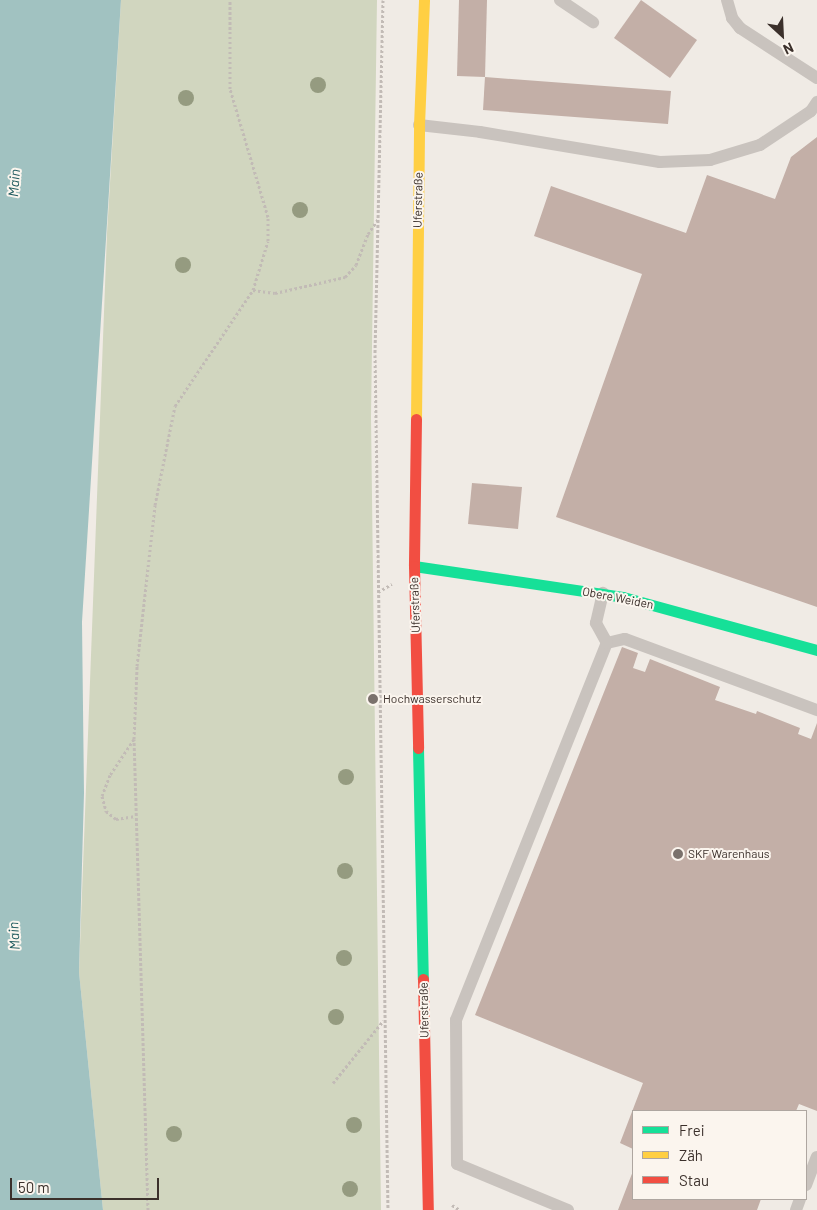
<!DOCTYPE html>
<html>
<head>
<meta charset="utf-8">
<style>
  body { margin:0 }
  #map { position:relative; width:817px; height:1210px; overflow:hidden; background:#f0ebe5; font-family:Barlow,sans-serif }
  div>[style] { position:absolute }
  .green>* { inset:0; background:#d1d6bf }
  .water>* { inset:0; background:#a1c2c1 }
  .building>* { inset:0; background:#c3afa7 }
  .path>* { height:3px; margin-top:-1.5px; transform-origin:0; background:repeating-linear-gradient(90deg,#c2bbb6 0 2.5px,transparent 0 5px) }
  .lane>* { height:12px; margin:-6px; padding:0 6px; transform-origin:6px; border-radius:6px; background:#c9c3be }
  .fast>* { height:11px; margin:-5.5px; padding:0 5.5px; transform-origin:5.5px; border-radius:5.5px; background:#16e098 }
  .slow>* { height:11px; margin:-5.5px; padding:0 5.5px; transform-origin:5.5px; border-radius:5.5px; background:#ffcf43 }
  .jam>* { height:11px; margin:-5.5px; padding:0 5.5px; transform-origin:5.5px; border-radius:5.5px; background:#f24e42 }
  .trees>* { width:16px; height:16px; margin:-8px; border-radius:50%; background:#959b80 }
  .dots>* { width:14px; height:14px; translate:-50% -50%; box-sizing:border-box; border:2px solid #fbf5ee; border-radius:50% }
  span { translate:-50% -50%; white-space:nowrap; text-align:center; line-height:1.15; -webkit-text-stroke:4px #fbf5ee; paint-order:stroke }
  .street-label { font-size:12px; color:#3b302b }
  .poi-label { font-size:12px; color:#3b302b }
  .left { translate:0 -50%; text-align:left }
  .water-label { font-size:14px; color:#1f5a5e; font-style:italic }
  .legend { position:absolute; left:632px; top:1110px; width:175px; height:90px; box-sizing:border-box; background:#fbf5ee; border:1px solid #aea6a0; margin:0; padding:6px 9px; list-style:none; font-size:15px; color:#3b302b }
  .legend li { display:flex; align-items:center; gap:10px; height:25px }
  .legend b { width:25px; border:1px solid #aea6a0 }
  .north { position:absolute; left:757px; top:10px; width:50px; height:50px; -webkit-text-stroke:4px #fbf5ee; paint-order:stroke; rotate:155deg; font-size:14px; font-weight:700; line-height:20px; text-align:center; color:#3b302b }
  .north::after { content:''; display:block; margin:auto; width:18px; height:22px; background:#3b302b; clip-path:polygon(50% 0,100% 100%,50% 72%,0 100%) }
  .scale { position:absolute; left:10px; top:1178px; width:149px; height:22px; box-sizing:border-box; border:2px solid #3b302b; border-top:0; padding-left:6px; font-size:15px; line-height:18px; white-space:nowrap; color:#3b302b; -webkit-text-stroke:4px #fbf5ee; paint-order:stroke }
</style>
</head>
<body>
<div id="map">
  <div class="green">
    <div style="clip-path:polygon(121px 0,377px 0,371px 417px,381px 1210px,103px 1210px,79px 972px,107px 233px)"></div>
  </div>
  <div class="water">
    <div style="clip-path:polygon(0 0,121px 0,82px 622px,84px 793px,79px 972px,103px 1210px,0 1210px)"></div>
  </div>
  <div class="building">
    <div style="clip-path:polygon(459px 0,487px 0,485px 77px,457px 76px)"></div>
    <div style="clip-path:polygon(641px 0,697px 40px,670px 78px,614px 38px)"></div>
    <div style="clip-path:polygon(485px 77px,671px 91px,668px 124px,483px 110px)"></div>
    <div style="clip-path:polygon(817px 137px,817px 607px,556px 517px,642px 274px,534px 236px,551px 186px,686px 233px,707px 175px,775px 199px,791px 157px)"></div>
    <div style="clip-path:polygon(472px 483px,522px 487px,518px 529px,468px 524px)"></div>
    <div style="clip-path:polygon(622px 647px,638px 653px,633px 668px,645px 672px,650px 659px,720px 687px,715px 700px,756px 714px,757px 711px,800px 728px,798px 734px,811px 739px,817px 723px,817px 1111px,799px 1104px,796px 1111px,633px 1111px,633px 1149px,620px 1143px,643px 1083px,475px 1015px)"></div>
    <div style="clip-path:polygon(633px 1171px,633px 1199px,761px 1199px,757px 1210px,618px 1210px)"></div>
  </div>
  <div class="path">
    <div style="left:383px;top:0;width:355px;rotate:91.3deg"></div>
    <div style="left:375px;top:355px;width:855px;rotate:89.13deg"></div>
    <div style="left:253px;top:290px;width:22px;rotate:8deg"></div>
    <div style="left:275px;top:293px;width:72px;rotate:-12.9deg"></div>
    <div style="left:345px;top:277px;width:16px;rotate:-47deg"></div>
    <div style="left:356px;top:265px;width:33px;rotate:-69deg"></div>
    <div style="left:368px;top:234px;width:18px;rotate:-56deg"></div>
    <div style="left:378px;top:592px;width:16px;rotate:-30deg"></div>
    <div style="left:134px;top:739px;width:43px;rotate:123.7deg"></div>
    <div style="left:110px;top:775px;width:22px;rotate:111deg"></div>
    <div style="left:102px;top:796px;width:16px;rotate:75deg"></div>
    <div style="left:106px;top:811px;width:13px;rotate:39deg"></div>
    <div style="left:116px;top:819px;width:18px;rotate:-9deg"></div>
    <div style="left:333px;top:1083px;width:80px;rotate:-51.1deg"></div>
    <div style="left:452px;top:1205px;width:9px;rotate:32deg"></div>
    <div style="left:148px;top:1210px;width:471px;rotate:-91.7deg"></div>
    <div style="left:134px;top:739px;width:73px;rotate:-87.6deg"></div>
    <div style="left:137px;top:666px;width:162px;rotate:-83.6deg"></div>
    <div style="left:155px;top:505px;width:101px;rotate:-78.6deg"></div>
    <div style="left:175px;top:406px;width:140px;rotate:-56.1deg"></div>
    <div style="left:253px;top:290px;width:51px;rotate:-73deg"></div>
    <div style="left:268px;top:241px;width:24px;rotate:-90deg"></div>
    <div style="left:268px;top:217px;width:134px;rotate:-106.5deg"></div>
    <div style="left:230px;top:89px;width:89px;rotate:-90deg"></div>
  </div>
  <div class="lane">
    <div style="left:560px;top:0;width:40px;rotate:34deg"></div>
    <div style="left:727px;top:0;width:19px;rotate:74deg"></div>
    <div style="left:732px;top:18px;width:13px;rotate:51deg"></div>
    <div style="left:740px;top:28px;width:92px;rotate:33deg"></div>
    <div style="left:419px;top:125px;width:61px;rotate:6.5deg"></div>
    <div style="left:480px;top:132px;width:182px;rotate:9.5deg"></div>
    <div style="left:660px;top:162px;width:50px;rotate:-2.3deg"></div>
    <div style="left:710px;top:160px;width:52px;rotate:-16.7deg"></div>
    <div style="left:760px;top:145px;width:61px;rotate:-33.7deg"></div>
    <div style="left:811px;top:111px;width:11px;rotate:-56deg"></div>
    <div style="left:607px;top:643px;width:18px;rotate:-13deg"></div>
    <div style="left:625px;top:639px;width:205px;rotate:20.3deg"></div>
    <div style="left:806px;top:1185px;width:30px;rotate:-69deg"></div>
    <div style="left:568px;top:1210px;width:120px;rotate:-157.5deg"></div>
    <div style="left:457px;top:1164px;width:144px;rotate:-90.4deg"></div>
    <div style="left:456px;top:1020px;width:406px;rotate:-68.2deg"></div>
    <div style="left:607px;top:643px;width:23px;rotate:-119deg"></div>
    <div style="left:596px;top:623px;width:31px;rotate:-77deg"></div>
    <div style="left:796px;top:1210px;width:12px;rotate:-70deg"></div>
  </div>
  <div class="fast">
    <div style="left:414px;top:566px;width:211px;rotate:8.4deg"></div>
    <div style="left:623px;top:597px;width:201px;rotate:15.3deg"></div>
    <div style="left:418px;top:748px;width:231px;rotate:88.8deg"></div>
  </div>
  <div class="slow">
    <div style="left:416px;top:419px;width:294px;rotate:-89.4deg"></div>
    <div style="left:419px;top:125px;width:125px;rotate:-87.7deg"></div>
  </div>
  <div class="jam">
    <div style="left:416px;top:419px;width:147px;rotate:90.8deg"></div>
    <div style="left:414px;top:566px;width:182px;rotate:88.7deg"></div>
    <div style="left:423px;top:979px;width:231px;rotate:88.8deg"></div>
  </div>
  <div class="trees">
    <div style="left:318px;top:85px"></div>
    <div style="left:186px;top:98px"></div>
    <div style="left:300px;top:210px"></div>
    <div style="left:183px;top:265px"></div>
    <div style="left:346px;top:777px"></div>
    <div style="left:345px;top:871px"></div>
    <div style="left:344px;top:958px"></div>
    <div style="left:336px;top:1017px"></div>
    <div style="left:354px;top:1125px"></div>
    <div style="left:174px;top:1134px"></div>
    <div style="left:350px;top:1189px"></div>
  </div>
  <div class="dots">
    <div style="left:373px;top:699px;background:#7a716c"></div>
    <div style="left:678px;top:854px;background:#7a716c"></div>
  </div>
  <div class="street-label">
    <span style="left:418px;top:200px;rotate:-89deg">Uferstraße</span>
    <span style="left:618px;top:598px;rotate:11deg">Obere Weiden</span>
    <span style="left:415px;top:605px;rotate:-92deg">Uferstraße</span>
    <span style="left:424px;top:1010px;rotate:-91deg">Uferstraße</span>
  </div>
  <div class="poi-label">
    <span class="left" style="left:383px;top:699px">Hochwasserschutz</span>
    <span class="left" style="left:688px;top:854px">SKF Warenhaus</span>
  </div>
  <div class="water-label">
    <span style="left:14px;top:183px;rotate:-86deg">Main</span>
    <span style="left:14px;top:936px;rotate:-93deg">Main</span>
  </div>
  <ul class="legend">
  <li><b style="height:6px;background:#16e098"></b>Frei</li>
  <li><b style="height:6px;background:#ffcf43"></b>Zäh</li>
  <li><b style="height:6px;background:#f24e42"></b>Stau</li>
  </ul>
  <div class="north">N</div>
  <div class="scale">50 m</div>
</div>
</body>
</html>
